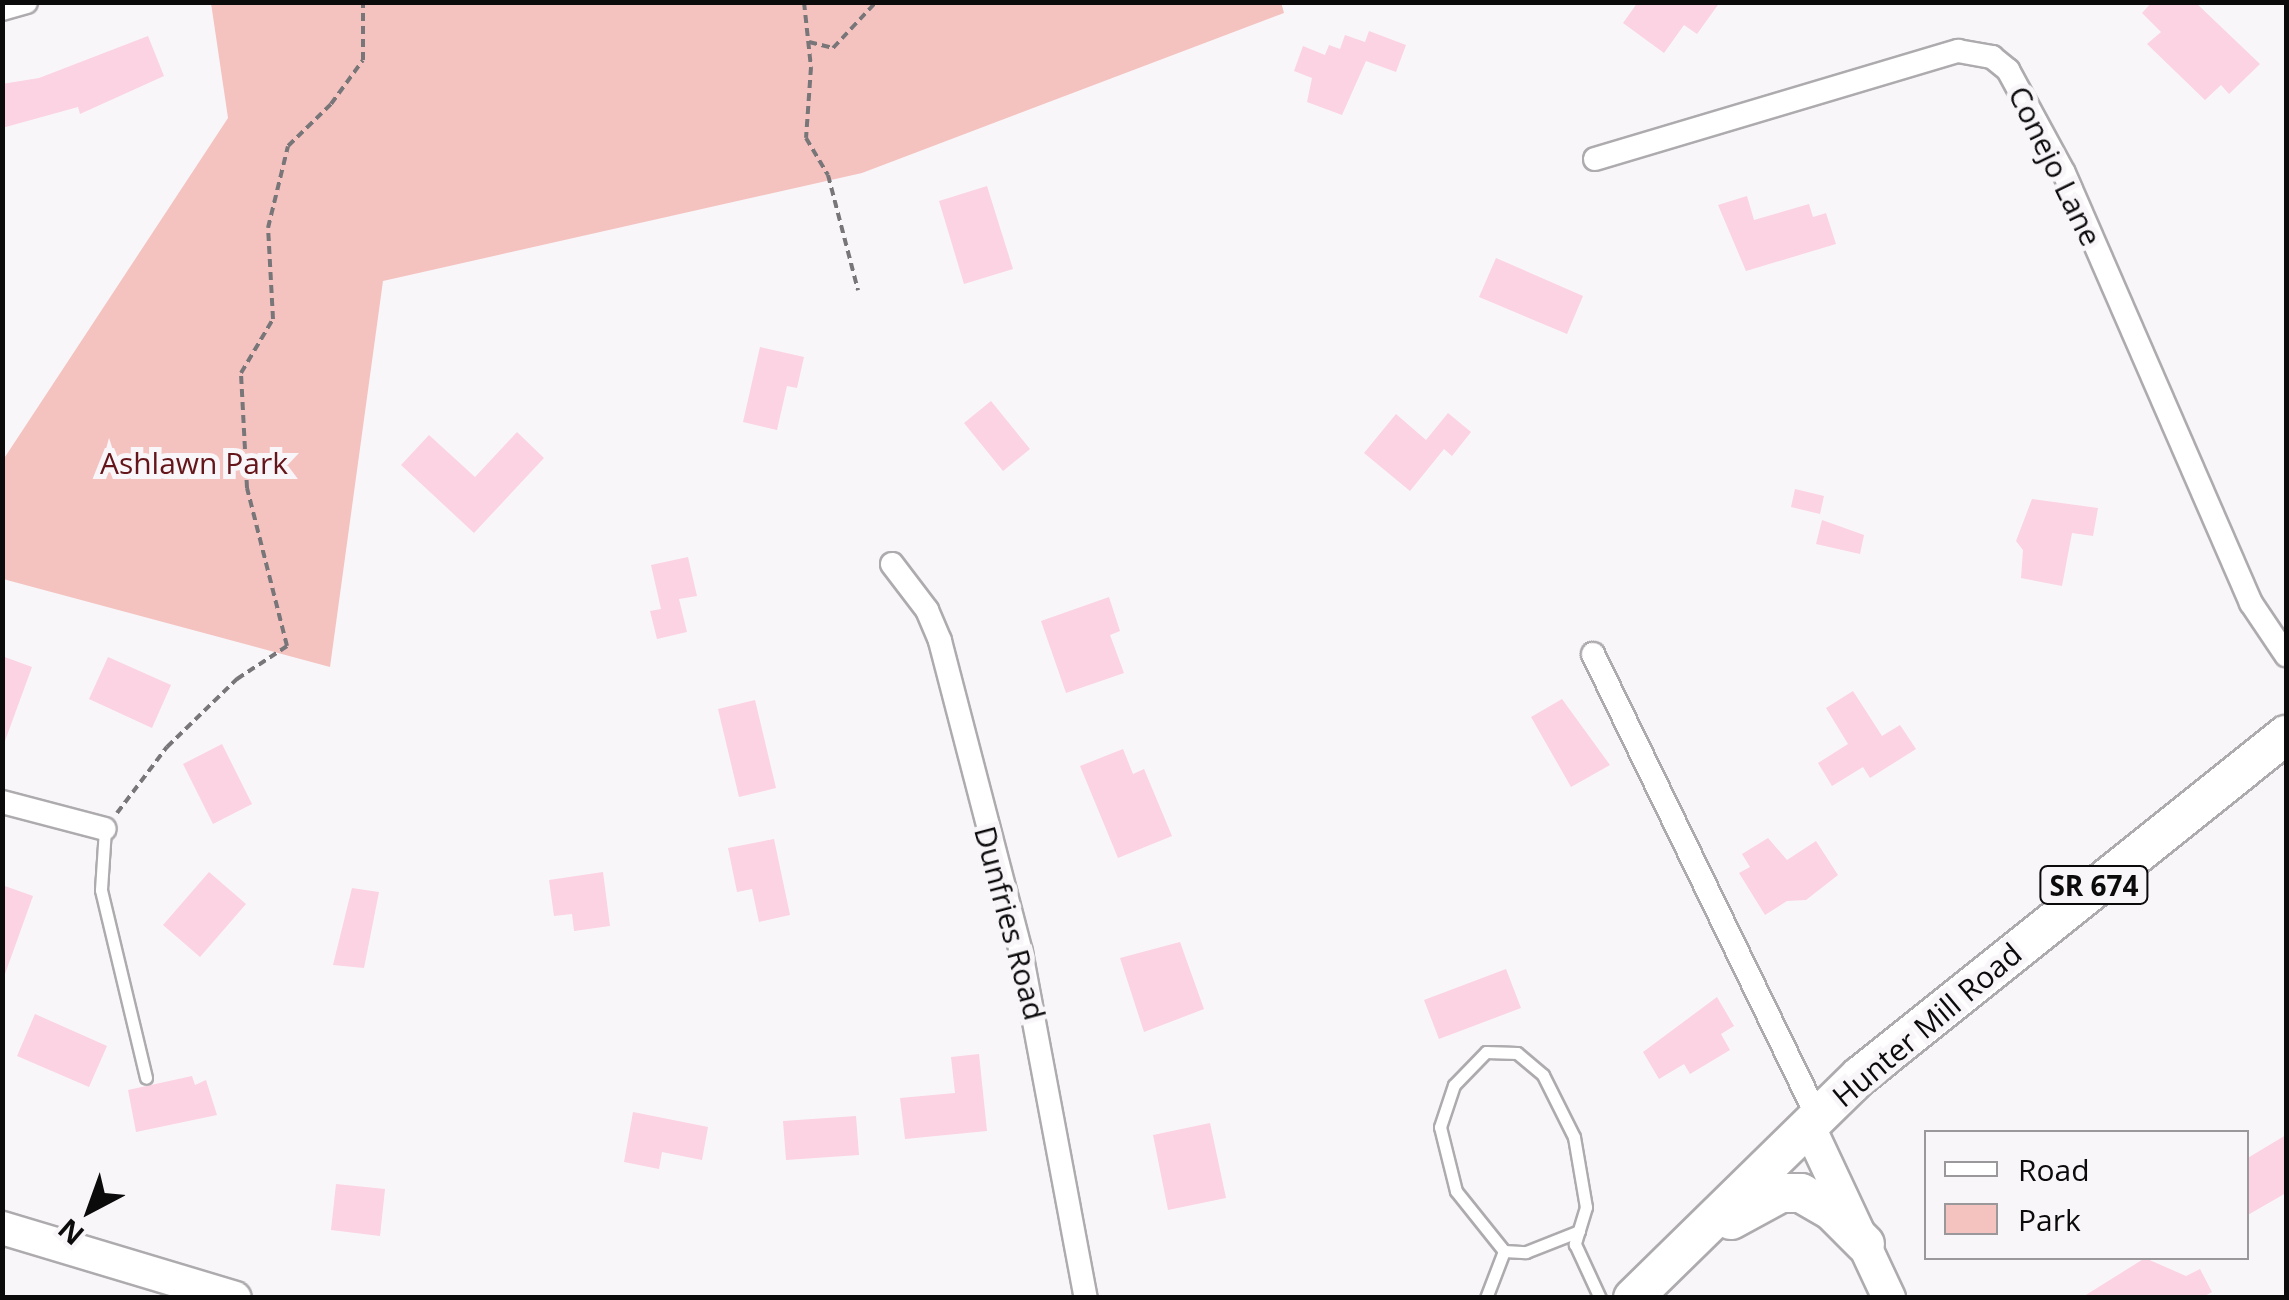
<!DOCTYPE html>
<html>
<head>
<meta charset="utf-8">
<style>
  body { margin:0 }
  #map { position:relative; width:2289px; height:1300px; overflow:hidden; background:#f9f6f9; font-family:"Open Sans",sans-serif }
  div>[style] { position:absolute }
  .green>* { inset:0; background:#f4c3c0 }
  .building>* { inset:0; background:#fbd3e2 }
  .path>* { height:4px; margin-top:-2px; transform-origin:0; background:repeating-linear-gradient(90deg,#787678 0 8px,transparent 0 13px) }
  .roads { filter:drop-shadow(2px 0 #aeabae) drop-shadow(-2px 0 #aeabae) drop-shadow(0 2px #aeabae) drop-shadow(0 -2px #aeabae) }
  .lane>* { height:11px; margin:-5.5px; padding:0 5.5px; transform-origin:5.5px; border-radius:5.5px; background:#fff }
  .street>* { height:22px; margin:-11px; padding:0 11px; transform-origin:11px; border-radius:11px; background:#fff }
  .secondary>* { height:32px; margin:-16px; padding:0 16px; transform-origin:16px; border-radius:16px; background:#fff }
  .primary>* { height:38px; margin:-19px; padding:0 19px; transform-origin:19px; border-radius:19px; background:#fff }
  span { translate:-50% -50%; white-space:nowrap; text-align:center; line-height:1.15; -webkit-text-stroke:10px #f9f6f9; paint-order:stroke }
  .shield-label span { padding:2px 8px; background:#f9f6f9; border:2px solid; border-radius:8px; -webkit-text-stroke-width:0 }
  .shield-label { font-size:28px; color:#0c0b0c; font-weight:700 }
  .street-label { font-size:30px; color:#0c0b0c }
  .park-label { font-size:30px; color:#64151a }
  .frame { position:absolute; inset:0; border:5px solid #0c0b0c; pointer-events:none }
  .legend { position:absolute; left:1924px; top:1130px; width:325px; height:130px; box-sizing:border-box; background:#f9f6f9; border:2px solid #9a989a; margin:0; padding:12px 18px; list-style:none; font-size:30px; color:#0c0b0c }
  .legend li { display:flex; align-items:center; gap:20px; height:50px }
  .legend b { width:50px; border:2px solid #9a989a }
  .north { position:absolute; left:40px; top:1160px; width:100px; height:100px; -webkit-text-stroke:8px #f9f6f9; paint-order:stroke; rotate:221deg; font-size:28px; font-weight:700; line-height:40px; text-align:center; color:#0c0b0c }
  .north::after { content:''; display:block; margin:auto; width:35px; height:45px; background:#0c0b0c; clip-path:polygon(50% 0,100% 100%,50% 72%,0 100%) }
</style>
</head>
<body>
<div id="map">
  <div class="green">
    <div style="clip-path:polygon(211px 3px,1281px 2px,1284px 13px,862px 173px,383px 281px,330px 667px,3px 579px,3px 460px,228px 118px)"></div>
  </div>
  <div class="building">
    <div style="clip-path:polygon(1638px 2px,1720px 2px,1697px 34px,1684px 25px,1664px 53px,1623px 23px)"></div>
    <div style="clip-path:polygon(2152px 2px,2195px 2px,2260px 64px,2229px 94px,2221px 85px,2205px 100px,2147px 44px,2161px 32px,2142px 13px)"></div>
    <div style="clip-path:polygon(1369px 31px,1406px 45px,1396px 72px,1366px 61px,1342px 115px,1307px 102px,1312px 78px,1294px 71px,1303px 46px,1325px 55px,1329px 45px,1340px 49px,1345px 35px,1365px 42px)"></div>
    <div style="clip-path:polygon(148px 36px,164px 76px,80px 114px,78px 107px,2px 128px,2px 84px,39px 78px)"></div>
    <div style="clip-path:polygon(987px 186px,1013px 269px,964px 284px,939px 201px)"></div>
    <div style="clip-path:polygon(1747px 196px,1754px 220px,1809px 204px,1813px 217px,1826px 213px,1836px 244px,1746px 271px,1718px 205px)"></div>
    <div style="clip-path:polygon(1496px 258px,1583px 296px,1567px 334px,1479px 297px)"></div>
    <div style="clip-path:polygon(760px 347px,804px 357px,797px 388px,787px 386px,777px 430px,743px 422px)"></div>
    <div style="clip-path:polygon(991px 401px,1030px 449px,1003px 471px,964px 423px)"></div>
    <div style="clip-path:polygon(1448px 413px,1471px 432px,1452px 456px,1444px 449px,1410px 491px,1364px 453px,1396px 414px,1426px 440px)"></div>
    <div style="clip-path:polygon(517px 432px,544px 458px,474px 533px,401px 465px,429px 435px,475px 477px)"></div>
    <div style="clip-path:polygon(1795px 489px,1824px 496px,1820px 514px,1791px 507px)"></div>
    <div style="clip-path:polygon(2032px 499px,2098px 508px,2093px 536px,2072px 533px,2062px 586px,2021px 578px,2023px 550px,2016px 541px)"></div>
    <div style="clip-path:polygon(1822px 520px,1864px 535px,1860px 554px,1816px 544px)"></div>
    <div style="clip-path:polygon(688px 557px,697px 596px,679px 599px,687px 632px,657px 639px,650px 611px,661px 609px,651px 565px)"></div>
    <div style="clip-path:polygon(1109px 597px,1120px 631px,1110px 635px,1124px 673px,1066px 693px,1041px 621px)"></div>
    <div style="clip-path:polygon(2px 656px,32px 667px,5px 741px,2px 741px)"></div>
    <div style="clip-path:polygon(108px 657px,171px 685px,152px 728px,89px 699px)"></div>
    <div style="clip-path:polygon(1853px 691px,1882px 736px,1900px 725px,1916px 749px,1870px 778px,1863px 767px,1832px 786px,1818px 763px,1848px 744px,1826px 708px)"></div>
    <div style="clip-path:polygon(1562px 699px,1610px 765px,1571px 787px,1531px 717px)"></div>
    <div style="clip-path:polygon(755px 700px,776px 788px,739px 797px,718px 709px)"></div>
    <div style="clip-path:polygon(222px 744px,252px 804px,213px 824px,183px 764px)"></div>
    <div style="clip-path:polygon(1123px 749px,1133px 774px,1144px 769px,1172px 836px,1118px 858px,1080px 766px)"></div>
    <div style="clip-path:polygon(1768px 838px,1787px 860px,1816px 841px,1838px 875px,1806px 900px,1787px 901px,1765px 915px,1739px 873px,1750px 867px,1742px 854px)"></div>
    <div style="clip-path:polygon(774px 839px,790px 915px,759px 922px,752px 889px,737px 892px,728px 848px)"></div>
    <div style="clip-path:polygon(209px 872px,246px 904px,200px 957px,163px 925px)"></div>
    <div style="clip-path:polygon(603px 872px,610px 926px,574px 931px,572px 914px,554px 916px,549px 880px)"></div>
    <div style="clip-path:polygon(2px 885px,33px 896px,5px 974px,2px 974px)"></div>
    <div style="clip-path:polygon(352px 888px,379px 892px,364px 968px,333px 965px)"></div>
    <div style="clip-path:polygon(1180px 942px,1204px 1009px,1144px 1032px,1120px 958px)"></div>
    <div style="clip-path:polygon(1506px 969px,1521px 1008px,1439px 1039px,1424px 1000px)"></div>
    <div style="clip-path:polygon(1717px 997px,1734px 1026px,1721px 1034px,1730px 1050px,1690px 1074px,1684px 1064px,1659px 1079px,1643px 1052px)"></div>
    <div style="clip-path:polygon(35px 1014px,107px 1046px,89px 1087px,17px 1056px)"></div>
    <div style="clip-path:polygon(979px 1054px,987px 1131px,905px 1139px,900px 1098px,955px 1093px,951px 1057px)"></div>
    <div style="clip-path:polygon(192px 1076px,195px 1085px,206px 1080px,217px 1115px,136px 1132px,128px 1090px)"></div>
    <div style="clip-path:polygon(633px 1112px,708px 1127px,702px 1160px,662px 1152px,659px 1169px,624px 1162px)"></div>
    <div style="clip-path:polygon(856px 1116px,859px 1155px,786px 1160px,783px 1121px)"></div>
    <div style="clip-path:polygon(1210px 1123px,1226px 1198px,1168px 1210px,1153px 1135px)"></div>
    <div style="clip-path:polygon(2286px 1135px,2286px 1193px,2246px 1216px,2246px 1159px)"></div>
    <div style="clip-path:polygon(336px 1184px,385px 1189px,380px 1236px,331px 1230px)"></div>
    <div style="clip-path:polygon(2145px 1258px,2186px 1276px,2200px 1269px,2212px 1292px,2201px 1298px,2081px 1298px)"></div>
  </div>
  <div class="path">
    <div style="left:804px;top:2px;width:65px;rotate:83.9deg"></div>
    <div style="left:811px;top:67px;width:71px;rotate:94deg"></div>
    <div style="left:806px;top:138px;width:43px;rotate:59.3deg"></div>
    <div style="left:828px;top:175px;width:119px;rotate:75.4deg"></div>
    <div style="left:809px;top:42px;width:25px;rotate:14deg"></div>
    <div style="left:833px;top:48px;width:63px;rotate:-46.9deg"></div>
    <div style="left:117px;top:813px;width:83px;rotate:-52.9deg"></div>
    <div style="left:167px;top:747px;width:98px;rotate:-44.2deg"></div>
    <div style="left:237px;top:679px;width:60px;rotate:-33.4deg"></div>
    <div style="left:287px;top:646px;width:163px;rotate:-104.2deg"></div>
    <div style="left:247px;top:488px;width:115px;rotate:-93deg"></div>
    <div style="left:241px;top:373px;width:63px;rotate:-59.3deg"></div>
    <div style="left:273px;top:319px;width:91px;rotate:-93.1deg"></div>
    <div style="left:268px;top:228px;width:84px;rotate:-76.3deg"></div>
    <div style="left:288px;top:146px;width:60px;rotate:-44.3deg"></div>
    <div style="left:331px;top:104px;width:54px;rotate:-54deg"></div>
    <div style="left:363px;top:60px;width:58px;rotate:-90deg"></div>
  </div>
  <div class="roads">
    <div class="lane">
      <div style="left:105px;top:829px;width:61px;rotate:93.8deg"></div>
      <div style="left:101px;top:890px;width:193px;rotate:76.5deg"></div>
      <div style="left:1504px;top:1251px;width:22px;rotate:3deg"></div>
      <div style="left:1526px;top:1252px;width:57px;rotate:-21.6deg"></div>
      <div style="left:1486px;top:1298px;width:50px;rotate:-69deg"></div>
      <div style="left:1504px;top:1251px;width:77px;rotate:-128.7deg"></div>
      <div style="left:1456px;top:1191px;width:66px;rotate:-104deg"></div>
      <div style="left:1440px;top:1127px;width:44px;rotate:-71.6deg"></div>
      <div style="left:1454px;top:1085px;width:46px;rotate:-45.9deg"></div>
      <div style="left:1486px;top:1052px;width:31px;rotate:2deg"></div>
      <div style="left:1517px;top:1053px;width:34px;rotate:40deg"></div>
      <div style="left:1543px;top:1075px;width:69px;rotate:63.4deg"></div>
      <div style="left:1574px;top:1137px;width:71px;rotate:80.3deg"></div>
      <div style="left:1586px;top:1207px;width:39px;rotate:107deg"></div>
      <div style="left:1575px;top:1244px;width:60px;rotate:65.2deg"></div>
    </div>
    <div class="street">
      <div style="left:2px;top:9px;width:25px;rotate:-16deg"></div>
      <div style="left:1595px;top:159px;width:379px;rotate:-16.6deg"></div>
      <div style="left:1958px;top:51px;width:35px;rotate:10deg"></div>
      <div style="left:1992px;top:57px;width:21px;rotate:39deg"></div>
      <div style="left:2008px;top:70px;width:117px;rotate:61.5deg"></div>
      <div style="left:2064px;top:173px;width:469px;rotate:66.5deg"></div>
      <div style="left:2251px;top:603px;width:63px;rotate:56.1deg"></div>
      <div style="left:892px;top:564px;width:58px;rotate:52.7deg"></div>
      <div style="left:927px;top:610px;width:34px;rotate:67deg"></div>
      <div style="left:940px;top:641px;width:321px;rotate:75.4deg"></div>
      <div style="left:1021px;top:952px;width:352px;rotate:79.4deg"></div>
      <div style="left:1593px;top:654px;width:516px;rotate:64.13deg"></div>
      <div style="left:2px;top:802px;width:106px;rotate:14.7deg"></div>
    </div>
    <div class="secondary">
      <div style="left:1809px;top:1127px;width:189px;rotate:64.9deg"></div>
      <div style="left:2px;top:1228px;width:243px;rotate:16.7deg"></div>
    </div>
    <div class="primary">
      <div style="left:1731px;top:1220px;width:57px;rotate:-28.4deg"></div>
      <div style="left:1781px;top:1193px;width:20px"></div>
      <div style="left:1801px;top:1193px;width:34px;rotate:30deg"></div>
      <div style="left:1831px;top:1210px;width:48px;rotate:45deg"></div>
      <div style="left:1633px;top:1298px;width:318px;rotate:-44.4deg"></div>
      <div style="left:1860px;top:1076px;width:546px;rotate:-38.68deg"></div>
    </div>
  </div>
  <div class="shield-label">
    <span style="left:2094px;top:885px">SR 674</span>
  </div>
  <div class="street-label">
    <span style="left:2055px;top:166px;rotate:64deg">Conejo Lane</span>
    <span style="left:1010px;top:923px;rotate:75deg">Dunfries Road</span>
    <span style="left:1927px;top:1025px;rotate:-40deg">Hunter Mill Road</span>
  </div>
  <div class="park-label">
    <span style="left:194px;top:463px">Ashlawn Park</span>
  </div>
  <div class="frame"></div>
  <ul class="legend">
  <li><b style="height:12px;background:#fff"></b>Road</li>
  <li><b style="height:28px;background:#f4c3c0"></b>Park</li>
  </ul>
  <div class="north">N</div>
</div>
</body>
</html>
